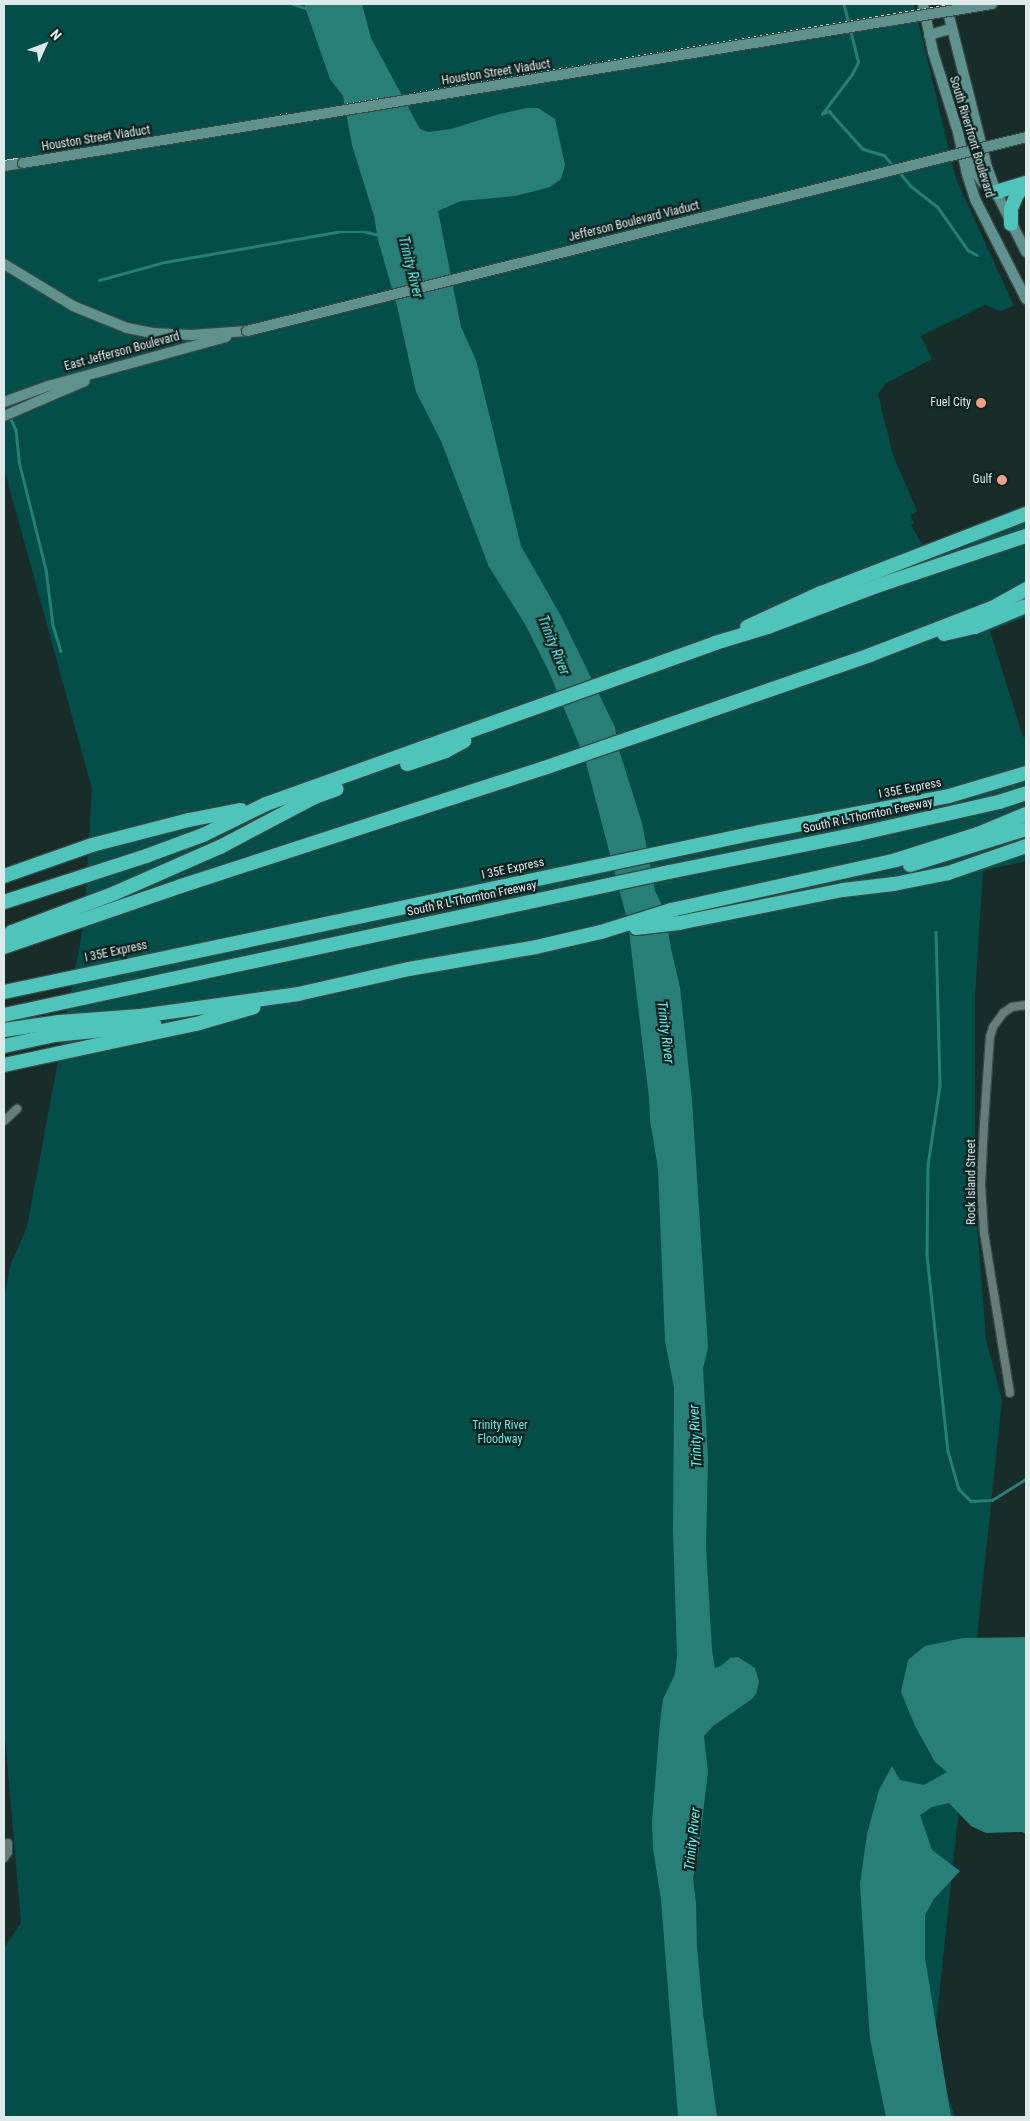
<!DOCTYPE html>
<html>
<head>
<meta charset="utf-8">
<style>
  body { margin:0 }
  #map { position:relative; width:1030px; height:2121px; overflow:hidden; background:#182c2a; font-family:"Roboto Condensed",sans-serif }
  div>[style] { position:absolute }
  .green>* { inset:0; background:#044e49 }
  .water>* { inset:0; background:#277f77 }
  .stream>* { height:2.5px; margin:-1.25px; padding:0 1.25px; transform-origin:1.25px; border-radius:1.25px; background:#277f77 }
  .roads { filter:drop-shadow(1px 0 #374846) drop-shadow(-1px 0 #374846) drop-shadow(0 1px #374846) drop-shadow(0 -1px #374846) }
  .street>* { height:8px; margin:-4px; padding:0 4px; transform-origin:4px; border-radius:4px; background:#667d7a }
  .secondary>* { height:10px; margin:-5px; padding:0 5px; transform-origin:5px; border-radius:5px; background:#5f928d }
  .highway>* { height:14px; margin:-7px; padding:0 7px; transform-origin:7px; border-radius:7px; background:#4fc4ba }
  .tram>* { height:1px; margin:-0.5px; padding:0 0.5px; transform-origin:0.5px; border-radius:0.5px; background:#c3d0cf }
  .bridges { filter:drop-shadow(1px 0 #374846) drop-shadow(-1px 0 #374846) drop-shadow(0 1px #374846) drop-shadow(0 -1px #374846) }
  .secondary-bridge>* { height:10px; margin:-5px; padding:0 5px; transform-origin:5px; border-radius:5px; background:#5f928d }
  .dots>* { width:14px; height:14px; translate:-50% -50%; box-sizing:border-box; border:2px solid #0e2321; border-radius:50% }
  span { translate:-50% -50%; white-space:nowrap; text-align:center; line-height:1.15; -webkit-text-stroke:4.5px #0e2321; paint-order:stroke }
  .street-label { font-size:12px; color:#deeae9 }
  .poi-label { font-size:12px; color:#deeae9 }
  .right { translate:-100% -50%; text-align:right }
  .park-label { font-size:12px; color:#6febdf }
  .water-label { font-size:14px; color:#6febe0; font-style:italic }
  .frame { position:absolute; inset:0; border:5px solid #deeae9; pointer-events:none }
  .north { position:absolute; left:20px; top:20px; width:50px; height:50px; -webkit-text-stroke:4px #0e2321; paint-order:stroke; rotate:47deg; font-size:14px; font-weight:700; line-height:20px; text-align:center; color:#deeae9 }
  .north::after { content:''; display:block; margin:auto; width:18px; height:22px; background:#deeae9; clip-path:polygon(50% 0,100% 100%,50% 72%,0 100%) }
</style>
</head>
<body>
<div id="map">
  <div class="green">
    <div style="clip-path:polygon(4px 4px,914px 4px,956px 179px,1014px 306px,1000px 311px,985px 305px,921px 336px,932px 359px,885px 384px,878px 394px,893px 455px,917px 511px,910px 515px,914px 523px,911px 525px,924px 548px,1026px 506px,1026px 617px,990px 631px,1023px 737px,1026px 737px,1026px 861px,983px 871px,975px 996px,975px 1199px,986px 1339px,1002px 1400px,933px 2053px,955px 2117px,4px 2117px,4px 1948px,21px 1923px,4px 1726px,4px 1298px,10px 1266px,27px 1227px,84px 922px,92px 789px,4px 468px)"></div>
  </div>
  <div class="water">
    <div style="clip-path:polygon(304px 4px,362px 4px,371px 38px,420px 129px,428px 132px,451px 129px,496px 115px,526px 108px,538px 108px,555px 119px,565px 165px,561px 179px,550px 187px,516px 196px,461px 201px,438px 211px,461px 327px,476px 360px,521px 546px,561px 616px,615px 727px,618px 747px,642px 823px,655px 891px,665px 911px,671px 949px,680px 987px,692px 1100px,708px 1348px,703px 1369px,708px 1458px,706px 1547px,712px 1650px,715px 1668px,721px 1666px,730px 1658px,738px 1657px,755px 1668px,759px 1682px,756px 1694px,752px 1699px,713px 1726px,704px 1736px,708px 1772px,698px 1855px,693px 1878px,696px 1903px,697px 1947px,703px 2013px,717px 2117px,678px 2117px,661px 1900px,653px 1848px,652px 1822px,660px 1722px,663px 1699px,675px 1674px,677px 1656px,673px 1531px,674px 1388px,665px 1341px,658px 1169px,650px 1120px,649px 1098px,628px 923px,585px 759px,549px 672px,525px 624px,489px 567px,441px 441px,416px 392px,397px 306px,378px 240px,374px 216px,352px 145px,343px 96px,330px 79px)"></div>
    <div style="clip-path:polygon(1026px 1637px,1026px 1834px,1022px 1832px,986px 1833px,971px 1826px,949px 1803px,932px 1807px,920px 1815px,932px 1850px,960px 1871px,934px 1899px,925px 1915px,925px 1958px,951px 2117px,886px 2117px,870px 2039px,866px 1979px,860px 1884px,867px 1834px,879px 1790px,892px 1766px,900px 1780px,924px 1785px,947px 1772px,935px 1762px,915px 1726px,901px 1692px,908px 1660px,925px 1646px,963px 1638px)"></div>
  </div>
  <div class="stream">
    <div style="left:293px;top:4px;width:16px;rotate:18deg"></div>
    <div style="left:844px;top:4px;width:21px;rotate:76deg"></div>
    <div style="left:822px;top:114px;width:8px;rotate:-23deg"></div>
    <div style="left:829px;top:111px;width:51px;rotate:48.2deg"></div>
    <div style="left:863px;top:149px;width:22px;rotate:16deg"></div>
    <div style="left:884px;top:155px;width:16px;rotate:50deg"></div>
    <div style="left:822px;top:114px;width:50px;rotate:-53.1deg"></div>
    <div style="left:852px;top:74px;width:13px;rotate:-63deg"></div>
    <div style="left:858px;top:62px;width:33px;rotate:-104deg"></div>
    <div style="left:900px;top:173px;width:17px;rotate:50deg"></div>
    <div style="left:911px;top:186px;width:33px;rotate:38deg"></div>
    <div style="left:937px;top:206px;width:54px;rotate:54.8deg"></div>
    <div style="left:968px;top:250px;width:10px;rotate:29deg"></div>
    <div style="left:99px;top:280px;width:68px;rotate:-15.3deg"></div>
    <div style="left:165px;top:262px;width:175px;rotate:-9.9deg"></div>
    <div style="left:337px;top:232px;width:29px"></div>
    <div style="left:366px;top:232px;width:14px;rotate:12deg"></div>
    <div style="left:10px;top:417px;width:14px;rotate:65deg"></div>
    <div style="left:16px;top:430px;width:31px;rotate:84deg"></div>
    <div style="left:19px;top:461px;width:111px;rotate:76deg"></div>
    <div style="left:46px;top:569px;width:56px;rotate:82.9deg"></div>
    <div style="left:53px;top:625px;width:27px;rotate:73deg"></div>
    <div style="left:936px;top:932px;width:154px;rotate:88.5deg"></div>
    <div style="left:940px;top:1086px;width:80px;rotate:98.6deg"></div>
    <div style="left:928px;top:1165px;width:90px;rotate:90.6deg"></div>
    <div style="left:927px;top:1255px;width:197px;rotate:83.9deg"></div>
    <div style="left:948px;top:1451px;width:40px;rotate:74deg"></div>
    <div style="left:959px;top:1489px;width:17px;rotate:45deg"></div>
    <div style="left:971px;top:1501px;width:21px;rotate:-3deg"></div>
    <div style="left:992px;top:1500px;width:40px;rotate:-32deg"></div>
  </div>
  <div class="roads">
    <div class="street">
      <div style="left:4px;top:1121px;width:18px;rotate:-43deg"></div>
      <div style="left:1010px;top:1393px;width:162px;rotate:-99.2deg"></div>
      <div style="left:984px;top:1233px;width:48px;rotate:-93.6deg"></div>
      <div style="left:981px;top:1185px;width:61px;rotate:-87.2deg"></div>
      <div style="left:984px;top:1124px;width:87px;rotate:-86.1deg"></div>
      <div style="left:990px;top:1037px;width:10px;rotate:-73deg"></div>
      <div style="left:993px;top:1027px;width:17px;rotate:-54deg"></div>
      <div style="left:1003px;top:1013px;width:11px;rotate:-34deg"></div>
      <div style="left:1012px;top:1007px;width:14px;rotate:-8deg"></div>
      <div style="left:4px;top:1858px;width:7px;rotate:-56deg"></div>
      <div style="left:8px;top:1852px;width:9px;rotate:-90deg"></div>
    </div>
    <div class="secondary">
      <div style="left:923px;top:4px;width:49px;rotate:78.2deg"></div>
      <div style="left:933px;top:52px;width:84px;rotate:72.6deg"></div>
      <div style="left:958px;top:132px;width:43px;rotate:77.9deg"></div>
      <div style="left:967px;top:174px;width:28px;rotate:72deg"></div>
      <div style="left:976px;top:201px;width:110px;rotate:63deg"></div>
      <div style="left:946px;top:4px;width:168px;rotate:75.9deg"></div>
      <div style="left:987px;top:167px;width:27px;rotate:70deg"></div>
      <div style="left:996px;top:192px;width:67px;rotate:63.4deg"></div>
      <div style="left:929px;top:35px;width:22px;rotate:-16deg"></div>
      <div style="left:968px;top:156px;width:15px;rotate:67deg"></div>
      <div style="left:974px;top:170px;width:16px;rotate:55deg"></div>
      <div style="left:983px;top:183px;width:16px;rotate:35deg"></div>
      <div style="left:4px;top:166px;width:19px;rotate:-9deg"></div>
      <div style="left:4px;top:264px;width:81px;rotate:31.3deg"></div>
      <div style="left:73px;top:306px;width:58px;rotate:22.2deg"></div>
      <div style="left:127px;top:328px;width:25px;rotate:11deg"></div>
      <div style="left:152px;top:333px;width:39px;rotate:3deg"></div>
      <div style="left:191px;top:335px;width:56px;rotate:-4.1deg"></div>
      <div style="left:4px;top:402px;width:47px;rotate:-20deg"></div>
      <div style="left:48px;top:386px;width:185px;rotate:-15.4deg"></div>
      <div style="left:4px;top:416px;width:88px;rotate:-23.4deg"></div>
    </div>
    <div class="highway">
      <div style="left:996px;top:192px;width:31px;rotate:-17deg"></div>
      <div style="left:1011px;top:224px;width:15px;rotate:-90deg"></div>
      <div style="left:1011px;top:209px;width:16px;rotate:-68deg"></div>
      <div style="left:1017px;top:194px;width:13px;rotate:-45deg"></div>
      <div style="left:747px;top:627px;width:81px;rotate:-24.7deg"></div>
      <div style="left:821px;top:593px;width:220px;rotate:-21.1deg"></div>
      <div style="left:944px;top:634px;width:32px;rotate:-13deg"></div>
      <div style="left:975px;top:627px;width:55px;rotate:-22.4deg"></div>
      <div style="left:407px;top:764px;width:41px;rotate:-18.4deg"></div>
      <div style="left:446px;top:751px;width:21px;rotate:-29deg"></div>
      <div style="left:910px;top:865px;width:121px;rotate:-17.2deg"></div>
      <div style="left:4px;top:876px;width:93px;rotate:-19.4deg"></div>
      <div style="left:92px;top:845px;width:100px;rotate:-14.5deg"></div>
      <div style="left:189px;top:820px;width:53px;rotate:-10.9deg"></div>
      <div style="left:4px;top:902px;width:149px;rotate:-17.9deg"></div>
      <div style="left:146px;top:856px;width:61px;rotate:-20.2deg"></div>
      <div style="left:203px;top:835px;width:70px;rotate:-26.2deg"></div>
      <div style="left:266px;top:804px;width:477px;rotate:-19.7deg"></div>
      <div style="left:715px;top:643px;width:55px;rotate:-16.8deg"></div>
      <div style="left:768px;top:627px;width:120px;rotate:-20.6deg"></div>
      <div style="left:880px;top:585px;width:154px;rotate:-18.6deg"></div>
      <div style="left:636px;top:928px;width:43px;rotate:-6.6deg"></div>
      <div style="left:679px;top:923px;width:167px;rotate:-11.4deg"></div>
      <div style="left:843px;top:890px;width:51px;rotate:-6.7deg"></div>
      <div style="left:894px;top:884px;width:55px;rotate:-11.5deg"></div>
      <div style="left:948px;top:873px;width:83px;rotate:-19.1deg"></div>
      <div style="left:4px;top:939px;width:11px;rotate:-41deg"></div>
      <div style="left:12px;top:932px;width:110px;rotate:-20.7deg"></div>
      <div style="left:115px;top:893px;width:115px;rotate:-23.7deg"></div>
      <div style="left:220px;top:847px;width:107px;rotate:-27.8deg"></div>
      <div style="left:315px;top:797px;width:23px;rotate:-20deg"></div>
      <div style="left:4px;top:947px;width:187px;rotate:-19deg"></div>
      <div style="left:181px;top:886px;width:382px;rotate:-18deg"></div>
      <div style="left:544px;top:768px;width:345px;rotate:-19.1deg"></div>
      <div style="left:870px;top:655px;width:131px;rotate:-21.1deg"></div>
      <div style="left:992px;top:608px;width:39px;rotate:-29deg"></div>
      <div style="left:4px;top:992px;width:773px;rotate:-11.95deg"></div>
      <div style="left:760px;top:832px;width:192px;rotate:-10.8deg"></div>
      <div style="left:949px;top:796px;width:80px;rotate:-16.6deg"></div>
      <div style="left:4px;top:1015px;width:680px;rotate:-12.14deg"></div>
      <div style="left:669px;top:872px;width:193px;rotate:-11.4deg"></div>
      <div style="left:858px;top:834px;width:145px;rotate:-12.8deg"></div>
      <div style="left:999px;top:802px;width:28px;rotate:-18deg"></div>
      <div style="left:4px;top:1030px;width:56px;rotate:-8.3deg"></div>
      <div style="left:59px;top:1022px;width:81px;rotate:-4.2deg"></div>
      <div style="left:140px;top:1016px;width:160px;rotate:-7.9deg"></div>
      <div style="left:298px;top:994px;width:114px;rotate:-12.7deg"></div>
      <div style="left:409px;top:969px;width:129px;rotate:-9.8deg"></div>
      <div style="left:536px;top:947px;width:67px;rotate:-13deg"></div>
      <div style="left:601px;top:932px;width:73px;rotate:-17.4deg"></div>
      <div style="left:671px;top:910px;width:230px;rotate:-12.5deg"></div>
      <div style="left:896px;top:860px;width:86px;rotate:-17.6deg"></div>
      <div style="left:978px;top:834px;width:52px;rotate:-22.6deg"></div>
      <div style="left:4px;top:1046px;width:52px;rotate:-12.2deg"></div>
      <div style="left:55px;top:1035px;width:100px;rotate:-5.8deg"></div>
      <div style="left:4px;top:1065px;width:196px;rotate:-12.1deg"></div>
      <div style="left:196px;top:1024px;width:60px;rotate:-16.3deg"></div>
    </div>
  </div>
  <div class="tram">
    <div style="left:4px;top:160px;width:959px;rotate:-9.36deg"></div>
  </div>
  <div class="bridges">
    <div class="secondary-bridge">
      <div style="left:23px;top:163px;width:982px;rotate:-9.32deg"></div>
      <div style="left:247px;top:331px;width:803px;rotate:-13.98deg"></div>
    </div>
  </div>
  <div class="dots">
    <div style="left:981px;top:403px;background:#f39f85"></div>
    <div style="left:1002px;top:480px;background:#f39f85"></div>
  </div>
  <div class="street-label">
    <span style="left:496px;top:73px;rotate:-9deg">Houston Street Viaduct</span>
    <span style="left:971px;top:137px;rotate:73deg">South Riverfront Boulevard</span>
    <span style="left:96px;top:139px;rotate:-9deg">Houston Street Viaduct</span>
    <span style="left:634px;top:222px;rotate:-14deg">Jefferson Boulevard Viaduct</span>
    <span style="left:122px;top:352px;rotate:-15deg">East Jefferson Boulevard</span>
    <span style="left:910px;top:789px;rotate:-11deg">I 35E Express</span>
    <span style="left:868px;top:816px;rotate:-12deg">South R L Thornton Freeway</span>
    <span style="left:513px;top:869px;rotate:-12deg">I 35E Express</span>
    <span style="left:472px;top:899px;rotate:-12deg">South R L Thornton Freeway</span>
    <span style="left:116px;top:952px;rotate:-12deg">I 35E Express</span>
    <span style="left:972px;top:1182px;rotate:-90deg">Rock Island Street</span>
  </div>
  <div class="poi-label">
    <span class="right" style="left:971px;top:403px">Fuel City</span>
    <span class="right" style="left:992px;top:480px">Gulf</span>
  </div>
  <div class="park-label">
    <span style="left:500px;top:1433px">Trinity River<br>Floodway</span>
  </div>
  <div class="water-label">
    <span style="left:411px;top:267px;rotate:76deg">Trinity River</span>
    <span style="left:554px;top:645px;rotate:68deg">Trinity River</span>
    <span style="left:666px;top:1032px;rotate:83deg">Trinity River</span>
    <span style="left:695px;top:1436px;rotate:-93deg">Trinity River</span>
    <span style="left:692px;top:1839px;rotate:-84deg">Trinity River</span>
  </div>
  <div class="frame"></div>
  <div class="north">N</div>
</div>
</body>
</html>
